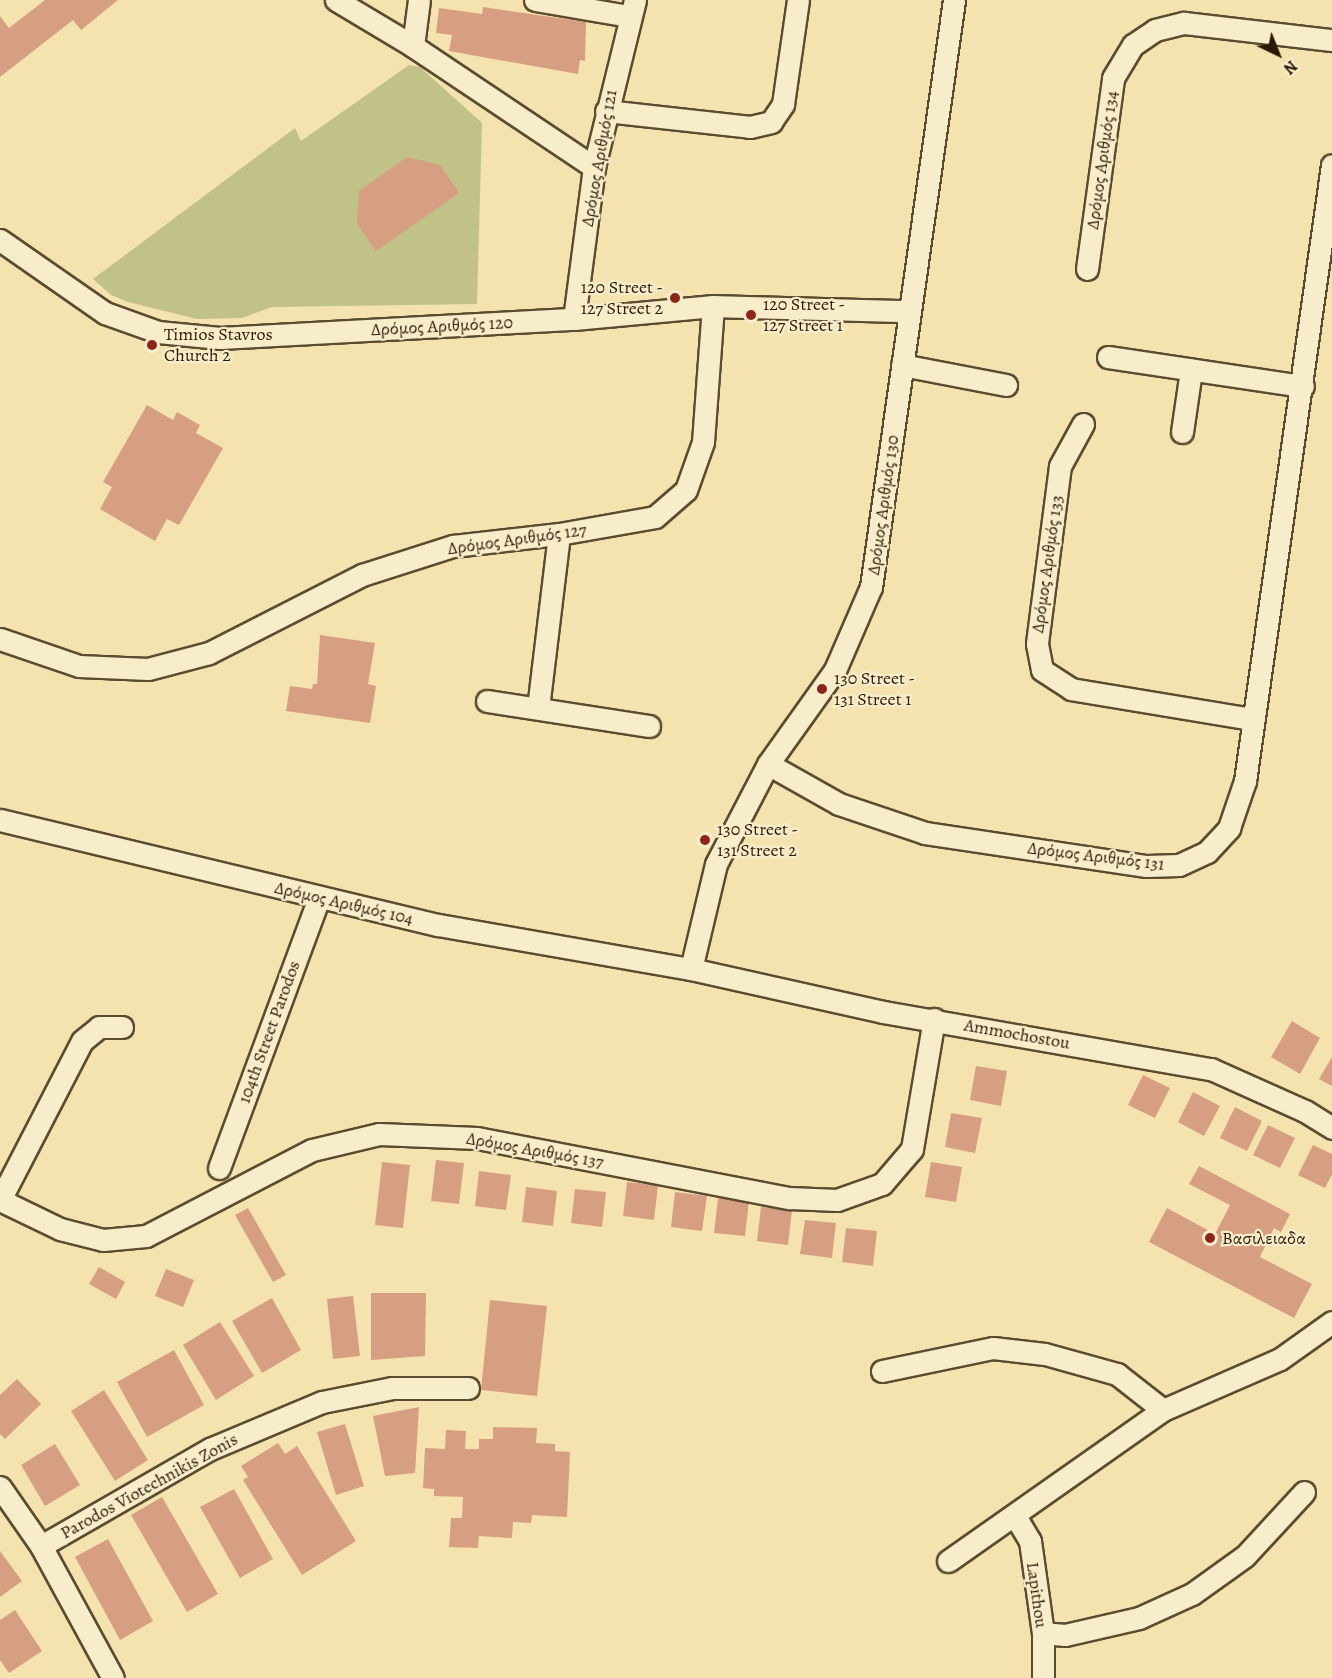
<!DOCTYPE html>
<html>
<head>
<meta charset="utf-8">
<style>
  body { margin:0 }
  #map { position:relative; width:1332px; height:1678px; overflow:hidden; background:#f4e3af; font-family:Alegreya,serif }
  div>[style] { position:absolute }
  .green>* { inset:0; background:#c1c287 }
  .building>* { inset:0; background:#d79f81 }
  .roads { filter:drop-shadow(2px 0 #5c4c2f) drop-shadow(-2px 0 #5c4c2f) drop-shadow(0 2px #5c4c2f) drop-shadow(0 -2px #5c4c2f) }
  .minor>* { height:21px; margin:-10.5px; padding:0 10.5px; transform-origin:10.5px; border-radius:10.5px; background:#f8edcb }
  .dots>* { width:16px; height:16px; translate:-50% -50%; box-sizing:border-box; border:3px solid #f8edcb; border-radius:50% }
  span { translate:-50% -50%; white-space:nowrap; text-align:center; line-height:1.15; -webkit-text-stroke:4.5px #f8edcb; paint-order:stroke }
  .street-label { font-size:18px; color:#2a1a04 }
  .poi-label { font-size:18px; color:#2a1a04 }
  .right { translate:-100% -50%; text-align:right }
  .left { translate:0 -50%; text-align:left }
  .north { position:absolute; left:1248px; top:24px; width:60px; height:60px; -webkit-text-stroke:4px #f8edcb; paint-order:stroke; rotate:137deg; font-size:16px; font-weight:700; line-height:24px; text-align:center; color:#2a1a04 }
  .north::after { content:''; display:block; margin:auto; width:21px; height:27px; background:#2a1a04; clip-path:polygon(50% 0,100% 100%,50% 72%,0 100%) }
</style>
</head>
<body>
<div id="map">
  <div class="green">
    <div style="clip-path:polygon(409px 65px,420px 67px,482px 123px,477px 304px,272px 307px,242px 318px,197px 319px,128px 302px,111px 295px,93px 279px,295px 128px,301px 141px)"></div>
  </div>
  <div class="building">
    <div style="clip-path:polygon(45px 0,118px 0,81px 30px,73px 20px,0 77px,0 16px,9px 28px)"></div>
    <div style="clip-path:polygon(483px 7px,586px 22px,585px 61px,580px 60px,578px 74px,449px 51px,452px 35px,436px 33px,439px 8px,482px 14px)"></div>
    <div style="clip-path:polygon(407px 157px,440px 165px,459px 193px,376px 251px,357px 224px,359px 191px)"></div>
    <div style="clip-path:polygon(147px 405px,173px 420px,177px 412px,200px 425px,196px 433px,223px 448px,179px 525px,167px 519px,155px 541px,100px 509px,112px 487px,103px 482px)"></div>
    <div style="clip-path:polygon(320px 635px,375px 643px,368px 684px,376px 686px,370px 723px,286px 711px,290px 686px,312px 689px,313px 684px,317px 684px)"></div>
    <div style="clip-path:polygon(1292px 1021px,1320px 1038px,1300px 1074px,1271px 1057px)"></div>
    <div style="clip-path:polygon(1332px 1057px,1332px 1086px,1319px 1079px)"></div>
    <div style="clip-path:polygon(976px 1066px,1007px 1071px,1001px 1106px,970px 1100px)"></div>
    <div style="clip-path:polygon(1143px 1075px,1170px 1088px,1155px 1118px,1128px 1105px)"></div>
    <div style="clip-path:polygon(1193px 1092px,1220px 1106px,1204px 1136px,1178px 1122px)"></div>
    <div style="clip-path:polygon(1235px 1107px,1262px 1121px,1247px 1151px,1220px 1138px)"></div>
    <div style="clip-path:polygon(951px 1113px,982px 1118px,975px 1153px,945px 1147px)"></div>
    <div style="clip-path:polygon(1268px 1125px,1295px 1138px,1280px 1168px,1253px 1155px)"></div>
    <div style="clip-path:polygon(1313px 1145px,1332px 1154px,1332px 1174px,1325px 1188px,1298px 1175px)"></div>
    <div style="clip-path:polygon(436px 1160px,464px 1163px,459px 1204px,431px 1201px)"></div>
    <div style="clip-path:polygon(382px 1162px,410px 1165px,403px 1228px,375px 1225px)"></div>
    <div style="clip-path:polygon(931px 1162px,962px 1167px,956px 1202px,925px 1197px)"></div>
    <div style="clip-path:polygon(1199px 1166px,1290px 1214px,1281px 1232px,1274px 1228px,1260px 1257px,1312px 1284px,1294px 1318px,1149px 1242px,1167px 1208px,1215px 1234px,1230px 1205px,1189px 1184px)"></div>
    <div style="clip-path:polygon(479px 1171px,511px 1175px,506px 1210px,475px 1206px)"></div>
    <div style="clip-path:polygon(627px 1182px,658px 1185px,654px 1220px,623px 1216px)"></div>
    <div style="clip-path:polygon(526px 1187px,557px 1191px,553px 1226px,522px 1222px)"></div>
    <div style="clip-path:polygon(575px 1189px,606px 1192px,602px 1227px,571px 1223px)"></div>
    <div style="clip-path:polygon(675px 1192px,707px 1196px,702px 1231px,671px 1227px)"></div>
    <div style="clip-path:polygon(718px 1198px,749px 1201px,745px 1236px,714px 1233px)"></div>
    <div style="clip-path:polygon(761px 1207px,792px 1210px,788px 1245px,757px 1241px)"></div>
    <div style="clip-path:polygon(248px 1208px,286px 1275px,273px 1282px,235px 1215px)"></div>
    <div style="clip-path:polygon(805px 1220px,836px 1223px,832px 1258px,800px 1254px)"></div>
    <div style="clip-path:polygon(846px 1228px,877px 1231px,873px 1266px,842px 1262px)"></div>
    <div style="clip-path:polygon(99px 1267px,125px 1282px,116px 1299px,89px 1284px)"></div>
    <div style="clip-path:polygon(166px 1269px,194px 1280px,183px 1307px,155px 1296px)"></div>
    <div style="clip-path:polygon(371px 1293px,426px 1293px,425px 1356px,371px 1360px)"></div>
    <div style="clip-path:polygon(353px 1296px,360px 1356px,333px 1359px,327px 1299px)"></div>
    <div style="clip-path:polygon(272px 1298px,301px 1350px,262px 1373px,232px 1321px)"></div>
    <div style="clip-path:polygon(490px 1300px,547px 1306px,537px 1396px,481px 1390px)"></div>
    <div style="clip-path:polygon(220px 1322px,254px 1376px,216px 1400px,183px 1345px)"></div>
    <div style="clip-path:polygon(174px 1350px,204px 1405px,147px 1437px,117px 1382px)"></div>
    <div style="clip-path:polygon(17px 1379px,41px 1404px,5px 1439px,0 1434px,0 1395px)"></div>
    <div style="clip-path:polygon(104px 1390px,148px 1460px,115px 1481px,71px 1411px)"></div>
    <div style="clip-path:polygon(419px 1407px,415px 1473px,385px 1476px,373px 1416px)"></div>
    <div style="clip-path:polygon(345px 1424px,364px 1486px,336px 1495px,317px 1432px)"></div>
    <div style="clip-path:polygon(493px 1427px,537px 1428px,536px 1443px,555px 1444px,555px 1451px,570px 1452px,567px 1517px,532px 1515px,531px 1523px,513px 1522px,512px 1538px,479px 1536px,478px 1548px,449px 1547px,451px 1518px,462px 1518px,463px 1497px,434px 1496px,434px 1489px,423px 1488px,425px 1448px,445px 1449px,446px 1430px,466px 1431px,465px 1449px,479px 1449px,479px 1439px,493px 1439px)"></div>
    <div style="clip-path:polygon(278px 1443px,285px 1454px,297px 1446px,356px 1541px,302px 1575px,243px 1480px,248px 1477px,241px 1466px)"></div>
    <div style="clip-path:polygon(55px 1444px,80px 1485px,45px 1506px,21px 1465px)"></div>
    <div style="clip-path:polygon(234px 1489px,273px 1559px,240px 1578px,200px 1507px)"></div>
    <div style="clip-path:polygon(162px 1497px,218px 1594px,187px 1612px,131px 1515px)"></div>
    <div style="clip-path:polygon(108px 1539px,153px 1621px,120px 1640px,75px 1557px)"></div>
    <div style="clip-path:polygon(0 1551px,22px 1581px,0 1597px)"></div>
    <div style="clip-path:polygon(15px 1610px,42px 1651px,9px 1673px,0 1660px,0 1620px)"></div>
  </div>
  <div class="roads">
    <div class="minor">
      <div style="left:336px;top:0;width:90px;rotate:30.9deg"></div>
      <div style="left:413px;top:46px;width:218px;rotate:33.8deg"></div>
      <div style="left:535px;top:0;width:95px;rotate:9.7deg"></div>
      <div style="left:413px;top:46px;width:46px;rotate:-82.6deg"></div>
      <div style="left:606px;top:111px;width:145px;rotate:6.3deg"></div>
      <div style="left:750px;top:127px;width:22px;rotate:-13deg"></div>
      <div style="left:771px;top:122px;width:22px;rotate:-56deg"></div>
      <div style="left:783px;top:104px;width:105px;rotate:-81.8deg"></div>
      <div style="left:0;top:240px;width:128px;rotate:34.8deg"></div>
      <div style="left:105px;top:313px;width:56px;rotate:19.7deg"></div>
      <div style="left:158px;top:332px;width:62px;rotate:5.5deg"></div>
      <div style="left:220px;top:338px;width:355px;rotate:-3.1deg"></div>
      <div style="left:574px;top:319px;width:140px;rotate:-5.3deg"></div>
      <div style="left:713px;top:306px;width:196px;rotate:1.5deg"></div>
      <div style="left:1087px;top:269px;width:193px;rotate:-82.2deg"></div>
      <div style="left:1113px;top:78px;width:39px;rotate:-59deg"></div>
      <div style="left:1133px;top:45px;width:27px;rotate:-34deg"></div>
      <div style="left:1155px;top:30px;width:30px;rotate:-14deg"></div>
      <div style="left:1184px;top:23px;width:149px;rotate:6.6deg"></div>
      <div style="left:574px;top:319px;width:153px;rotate:-82.5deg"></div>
      <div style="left:594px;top:167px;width:172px;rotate:-76.2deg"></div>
      <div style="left:1108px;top:357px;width:197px;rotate:8.5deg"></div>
      <div style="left:902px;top:365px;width:106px;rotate:10.9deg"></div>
      <div style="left:1083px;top:424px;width:48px;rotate:118.7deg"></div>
      <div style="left:1060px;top:466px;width:179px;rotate:97.4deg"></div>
      <div style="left:1037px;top:644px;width:26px;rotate:79deg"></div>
      <div style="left:1042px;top:670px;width:35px;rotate:33deg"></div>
      <div style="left:1071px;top:689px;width:184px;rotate:9.4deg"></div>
      <div style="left:1182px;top:432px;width:63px;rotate:-81.7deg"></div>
      <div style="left:0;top:639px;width:83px;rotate:18.9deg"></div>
      <div style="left:79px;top:666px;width:69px;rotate:2.5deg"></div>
      <div style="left:148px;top:669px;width:63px;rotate:-14.7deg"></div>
      <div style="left:209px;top:653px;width:172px;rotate:-27deg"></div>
      <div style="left:362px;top:575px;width:96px;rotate:-17.7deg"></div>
      <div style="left:453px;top:546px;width:107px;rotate:-6.5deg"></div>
      <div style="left:559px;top:534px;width:97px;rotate:-10deg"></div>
      <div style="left:655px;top:517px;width:41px;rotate:-41.1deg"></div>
      <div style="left:686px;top:490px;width:51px;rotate:-70.5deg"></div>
      <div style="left:703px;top:442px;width:136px;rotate:-85.8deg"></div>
      <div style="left:487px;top:701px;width:164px;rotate:8.8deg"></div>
      <div style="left:538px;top:708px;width:175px;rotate:-83.1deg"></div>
      <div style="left:768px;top:764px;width:81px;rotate:29.4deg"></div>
      <div style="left:839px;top:804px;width:91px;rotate:18.6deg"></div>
      <div style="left:925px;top:833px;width:224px;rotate:8.5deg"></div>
      <div style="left:1147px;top:866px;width:32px;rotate:-2deg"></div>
      <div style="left:1179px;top:865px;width:31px;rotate:-25deg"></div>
      <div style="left:1207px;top:852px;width:33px;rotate:-47deg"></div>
      <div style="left:1229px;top:828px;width:50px;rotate:-71.2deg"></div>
      <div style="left:1245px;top:781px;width:622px;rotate:-81.96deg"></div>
      <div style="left:0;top:820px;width:450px;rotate:13.5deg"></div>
      <div style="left:438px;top:925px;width:257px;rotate:9.9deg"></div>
      <div style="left:691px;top:969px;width:197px;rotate:12.6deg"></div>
      <div style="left:883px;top:1012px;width:333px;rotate:9.9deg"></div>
      <div style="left:1211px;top:1069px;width:103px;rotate:24.1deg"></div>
      <div style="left:1305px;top:1111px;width:32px;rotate:32deg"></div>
      <div style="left:691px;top:969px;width:108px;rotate:-76.6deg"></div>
      <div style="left:716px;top:864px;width:113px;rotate:-62.5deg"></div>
      <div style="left:768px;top:764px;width:115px;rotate:-54.5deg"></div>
      <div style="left:835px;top:670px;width:90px;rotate:-66.6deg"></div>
      <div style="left:871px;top:587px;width:593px;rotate:-81.95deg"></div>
      <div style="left:219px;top:1168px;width:289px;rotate:-69.7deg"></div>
      <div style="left:0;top:1200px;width:67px;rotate:25.8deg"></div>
      <div style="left:60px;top:1229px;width:44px;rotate:14.3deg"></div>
      <div style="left:103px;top:1240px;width:43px;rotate:-5.3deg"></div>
      <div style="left:146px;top:1236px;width:187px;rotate:-27.4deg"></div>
      <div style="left:312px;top:1150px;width:69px;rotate:-13.4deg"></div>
      <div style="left:379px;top:1134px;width:98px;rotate:2.3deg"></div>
      <div style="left:477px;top:1138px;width:319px;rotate:10.9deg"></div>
      <div style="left:790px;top:1198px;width:47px;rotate:2.4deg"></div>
      <div style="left:837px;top:1200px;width:48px;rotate:-19.6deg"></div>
      <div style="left:882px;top:1184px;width:46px;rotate:-49.4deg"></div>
      <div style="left:912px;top:1149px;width:132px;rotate:-80.4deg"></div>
      <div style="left:0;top:1200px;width:179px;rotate:-62.7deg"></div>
      <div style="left:82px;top:1041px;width:22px;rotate:-39deg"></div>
      <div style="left:99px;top:1027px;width:23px"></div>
      <div style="left:882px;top:1371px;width:113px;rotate:-11.7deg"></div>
      <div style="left:993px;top:1348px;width:52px;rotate:6.6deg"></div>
      <div style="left:1045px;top:1354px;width:75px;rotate:15.5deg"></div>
      <div style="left:1117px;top:1374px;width:58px;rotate:38deg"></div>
      <div style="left:0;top:1487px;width:72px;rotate:55.2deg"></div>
      <div style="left:41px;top:1546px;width:150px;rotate:61.4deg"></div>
      <div style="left:1015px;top:1516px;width:29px;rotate:59deg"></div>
      <div style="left:1030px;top:1541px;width:93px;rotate:82deg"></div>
      <div style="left:1043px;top:1633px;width:45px;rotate:90deg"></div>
      <div style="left:41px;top:1546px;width:195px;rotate:-29.9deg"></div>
      <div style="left:210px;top:1449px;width:121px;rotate:-22.8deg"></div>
      <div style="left:322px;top:1402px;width:71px;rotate:-11.3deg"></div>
      <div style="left:392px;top:1388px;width:76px"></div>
      <div style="left:948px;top:1561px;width:263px;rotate:-35.1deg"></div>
      <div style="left:1163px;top:1410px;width:128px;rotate:-23.6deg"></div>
      <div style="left:1280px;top:1359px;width:64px;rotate:-35.4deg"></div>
      <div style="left:1043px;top:1633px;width:22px;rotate:5deg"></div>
      <div style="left:1065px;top:1635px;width:76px;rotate:-12.9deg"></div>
      <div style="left:1139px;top:1618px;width:58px;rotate:-24.4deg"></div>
      <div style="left:1192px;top:1594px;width:65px;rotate:-35.6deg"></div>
      <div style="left:1245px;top:1556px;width:87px;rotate:-47.3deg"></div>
    </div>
  </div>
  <div class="dots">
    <div style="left:675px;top:298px;background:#8f2418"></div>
    <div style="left:751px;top:315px;background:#8f2418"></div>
    <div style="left:152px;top:345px;background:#8f2418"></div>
    <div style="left:822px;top:689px;background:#8f2418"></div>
    <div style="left:705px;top:840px;background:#8f2418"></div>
    <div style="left:1210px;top:1238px;background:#8f2418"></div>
  </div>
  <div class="street-label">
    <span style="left:599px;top:158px;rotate:-80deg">Δρόμος Αριθμός 121</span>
    <span style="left:1102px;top:160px;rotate:-82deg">Δρόμος Αριθμός 134</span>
    <span style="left:442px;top:326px;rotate:-3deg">Δρόμος Αριθμός 120</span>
    <span style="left:883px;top:505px;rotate:-82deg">Δρόμος Αριθμός 130</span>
    <span style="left:517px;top:539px;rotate:-8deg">Δρόμος Αριθμός 127</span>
    <span style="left:1047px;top:564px;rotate:-82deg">Δρόμος Αριθμός 133</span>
    <span style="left:1096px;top:856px;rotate:7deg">Δρόμος Αριθμός 131</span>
    <span style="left:344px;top:903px;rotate:13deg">Δρόμος Αριθμός 104</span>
    <span style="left:269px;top:1032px;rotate:-70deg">104th Street Parodos</span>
    <span style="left:1017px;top:1034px;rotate:10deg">Ammochostou</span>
    <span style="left:535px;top:1150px;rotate:10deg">Δρόμος Αριθμός 137</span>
    <span style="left:149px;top:1486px;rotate:-29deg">Parodos Viotechnikis Zonis</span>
    <span style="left:1037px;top:1595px;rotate:82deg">Lapithou</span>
  </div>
  <div class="poi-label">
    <span class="right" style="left:663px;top:298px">120 Street -<br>127 Street 2</span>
    <span class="left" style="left:763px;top:315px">120 Street -<br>127 Street 1</span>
    <span class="left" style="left:164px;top:345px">Timios Stavros<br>Church 2</span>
    <span class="left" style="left:834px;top:689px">130 Street -<br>131 Street 1</span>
    <span class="left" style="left:717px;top:840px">130 Street -<br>131 Street 2</span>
    <span class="left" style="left:1222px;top:1238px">Βασιλειαδα</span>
  </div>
  <div class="north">N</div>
</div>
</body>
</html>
